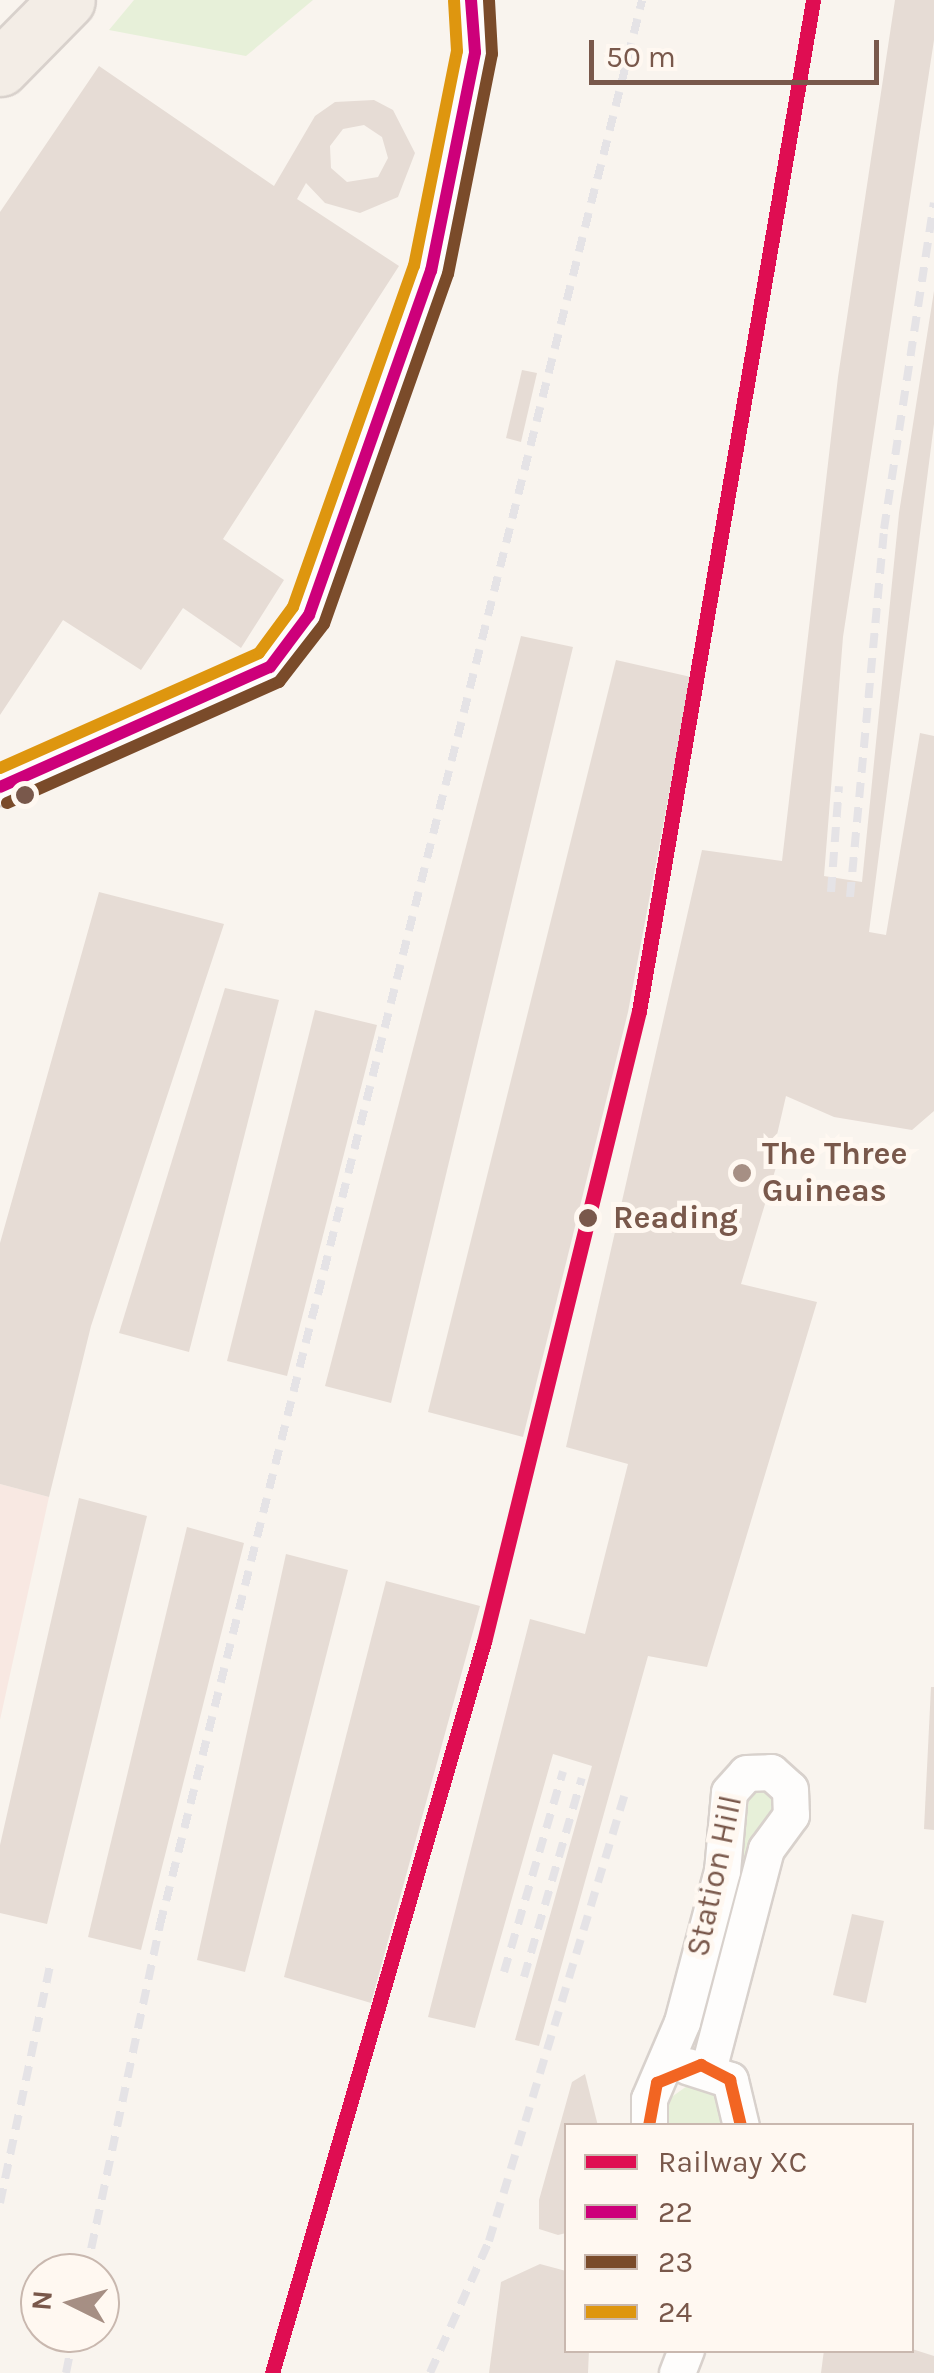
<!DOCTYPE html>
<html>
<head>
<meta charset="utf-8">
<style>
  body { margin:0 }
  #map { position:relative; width:934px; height:2373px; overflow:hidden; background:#f9f4ee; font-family:Karla,sans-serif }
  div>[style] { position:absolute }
  .commercial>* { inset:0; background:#f8e8e2 }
  .green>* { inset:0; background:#e7f0d9 }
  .building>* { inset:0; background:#e6dcd5 }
  .roads { filter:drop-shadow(2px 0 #d8d1cc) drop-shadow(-2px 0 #d8d1cc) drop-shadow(0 2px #d8d1cc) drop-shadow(0 -2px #d8d1cc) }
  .street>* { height:35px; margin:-17.5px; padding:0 17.5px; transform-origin:17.5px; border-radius:17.5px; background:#fefdfc }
  .primary>* { height:55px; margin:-27.5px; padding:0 27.5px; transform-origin:27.5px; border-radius:27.5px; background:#f3ede6 }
  .rail>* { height:8px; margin-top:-4px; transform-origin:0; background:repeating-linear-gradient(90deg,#e5e3e6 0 15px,transparent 0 25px) }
  .bus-1>* { height:12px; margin:-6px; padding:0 6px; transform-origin:6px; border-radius:6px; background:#cd007a }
  .bus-2>* { height:12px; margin:-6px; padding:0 6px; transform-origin:6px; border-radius:6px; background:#7a4b2a }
  .bus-3>* { height:12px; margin:-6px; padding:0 6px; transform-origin:6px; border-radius:6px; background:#de960f }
  .bus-4>* { height:12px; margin:-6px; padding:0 6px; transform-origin:6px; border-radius:6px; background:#f26522 }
  .rail-1>* { height:15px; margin:-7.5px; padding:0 7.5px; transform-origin:7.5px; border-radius:7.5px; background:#df0d52 }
  .dots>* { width:28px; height:28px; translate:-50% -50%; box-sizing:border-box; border:5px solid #fff8f1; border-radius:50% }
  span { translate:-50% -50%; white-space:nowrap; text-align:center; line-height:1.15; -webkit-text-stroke:10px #fff8f1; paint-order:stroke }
  .poi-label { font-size:32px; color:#79584b; font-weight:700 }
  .left { translate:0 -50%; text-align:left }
  .stop-label { font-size:32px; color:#79584b; font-weight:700 }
  .street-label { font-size:32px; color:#79584b }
  .legend { position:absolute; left:564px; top:2123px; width:350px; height:230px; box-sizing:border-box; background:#fff8f1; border:2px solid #c9b8af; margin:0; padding:12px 18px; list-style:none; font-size:30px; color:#79584b }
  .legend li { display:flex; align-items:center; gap:20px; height:50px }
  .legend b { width:50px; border:2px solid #c9b8af }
  .north { position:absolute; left:20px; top:2253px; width:100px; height:100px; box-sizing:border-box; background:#fff8f1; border:2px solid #c9b8af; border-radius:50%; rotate:275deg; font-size:28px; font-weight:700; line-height:40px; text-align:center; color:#79584b }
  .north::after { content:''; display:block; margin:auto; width:35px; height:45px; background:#a68f84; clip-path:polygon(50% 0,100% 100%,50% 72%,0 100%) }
  .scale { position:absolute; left:589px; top:40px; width:290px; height:45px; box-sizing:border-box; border:5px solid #79584b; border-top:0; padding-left:12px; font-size:30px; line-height:35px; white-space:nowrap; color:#79584b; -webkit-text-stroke:8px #fff8f1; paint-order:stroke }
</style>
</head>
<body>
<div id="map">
  <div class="commercial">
    <div style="clip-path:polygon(0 1484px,49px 1497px,0 1720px)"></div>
  </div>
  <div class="green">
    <div style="clip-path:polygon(134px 0,313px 0,246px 56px,109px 30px)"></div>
    <div style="clip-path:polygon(752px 1788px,770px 1789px,776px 1805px,698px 2034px)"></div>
    <div style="clip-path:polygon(694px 2081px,718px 2090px,724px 2126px,666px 2125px,666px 2101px)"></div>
  </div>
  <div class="building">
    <div style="clip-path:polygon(895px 0,934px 0,934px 40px,843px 637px,824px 876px,862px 882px,899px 513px,934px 291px,934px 424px,869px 932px,886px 935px,920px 733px,934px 736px,934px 1111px,912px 1130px,834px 1117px,786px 1096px,773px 1152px,780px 1154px,741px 1284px,817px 1302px,707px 1667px,648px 1656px,539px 2046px,515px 2040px,592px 1766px,553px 1754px,475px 2028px,428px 2017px,530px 1619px,585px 1634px,628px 1464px,566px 1447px,702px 850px,782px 861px,838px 377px)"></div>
    <div style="clip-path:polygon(evenodd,99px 66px,274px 186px,315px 116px,335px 102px,374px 100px,393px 110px,415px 153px,398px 197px,360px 213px,325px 203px,306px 183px,297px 199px,399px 266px,223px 539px,284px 580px,241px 648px,183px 608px,141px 670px,63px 620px,0 715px,0 212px,99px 66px,364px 125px,382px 137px,388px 158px,378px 177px,347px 182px,331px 168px,330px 146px,343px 129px,364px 125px)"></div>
    <div style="clip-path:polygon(522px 370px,537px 373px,521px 442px,506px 438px)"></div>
    <div style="clip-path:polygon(521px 636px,573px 647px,391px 1403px,325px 1386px)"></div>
    <div style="clip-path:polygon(616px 660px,691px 677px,628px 1012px,523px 1437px,428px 1412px)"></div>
    <div style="clip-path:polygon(99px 892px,224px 924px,91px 1326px,49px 1497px,0 1484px,0 1243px)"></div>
    <div style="clip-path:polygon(225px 988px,279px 1000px,189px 1352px,119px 1333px)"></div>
    <div style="clip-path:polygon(315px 1010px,377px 1025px,287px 1376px,227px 1361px)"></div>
    <div style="clip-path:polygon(79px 1498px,147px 1516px,47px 1924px,0 1913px,0 1845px)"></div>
    <div style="clip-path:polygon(187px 1527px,244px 1543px,141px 1950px,88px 1937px)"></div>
    <div style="clip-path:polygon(286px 1554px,348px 1570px,245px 1972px,197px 1960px)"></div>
    <div style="clip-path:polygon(386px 1581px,480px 1606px,371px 2003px,284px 1977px)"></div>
    <div style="clip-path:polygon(931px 1687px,934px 1687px,934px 1830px,924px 1829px)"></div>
    <div style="clip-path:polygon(852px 1914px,884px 1921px,866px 2003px,833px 1995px)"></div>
    <div style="clip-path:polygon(585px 2074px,598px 2126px,566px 2126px,566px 2233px,558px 2235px,539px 2229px,539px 2200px,572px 2082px)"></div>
    <div style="clip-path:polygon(540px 2264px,566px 2271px,566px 2350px,589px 2350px,588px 2373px,489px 2373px,501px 2282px)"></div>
    <div style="clip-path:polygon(912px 2349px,934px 2356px,934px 2373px,821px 2373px,824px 2350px)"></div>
  </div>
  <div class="roads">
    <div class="street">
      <div style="left:0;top:787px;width:295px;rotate:-24deg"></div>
      <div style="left:270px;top:667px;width:65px;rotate:-53.1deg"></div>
      <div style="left:309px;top:615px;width:365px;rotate:-70.5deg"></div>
      <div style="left:431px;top:271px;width:223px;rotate:-78.6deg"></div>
      <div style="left:475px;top:52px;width:52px;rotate:-94.4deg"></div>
      <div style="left:687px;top:2066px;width:45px;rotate:18deg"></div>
      <div style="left:730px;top:2080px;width:47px;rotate:76.6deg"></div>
      <div style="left:649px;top:2126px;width:27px;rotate:-90deg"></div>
      <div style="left:649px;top:2099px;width:84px;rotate:-66.8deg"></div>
      <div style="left:682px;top:2022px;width:156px;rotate:-75.2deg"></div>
      <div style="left:722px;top:1871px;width:79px;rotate:-84.9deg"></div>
      <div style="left:729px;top:1792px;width:25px;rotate:-48deg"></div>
      <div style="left:746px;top:1773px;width:25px;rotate:-2deg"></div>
      <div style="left:771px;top:1772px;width:25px;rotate:42deg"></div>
      <div style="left:790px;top:1789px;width:26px;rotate:88deg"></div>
      <div style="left:791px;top:1815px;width:42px;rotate:126.3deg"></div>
      <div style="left:766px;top:1849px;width:225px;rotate:104.7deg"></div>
      <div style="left:677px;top:2373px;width:25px;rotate:-69deg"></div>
    </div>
    <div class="primary">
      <div style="left:0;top:68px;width:95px;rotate:-45.4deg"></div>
    </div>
  </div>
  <div class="rail">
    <div style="left:831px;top:892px;width:106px;rotate:-85.7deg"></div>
    <div style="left:850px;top:897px;width:370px;rotate:-84.7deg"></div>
    <div style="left:884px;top:529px;width:330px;rotate:-81.3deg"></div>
    <div style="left:504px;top:1972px;width:209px;rotate:-73.6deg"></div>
    <div style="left:524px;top:1977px;width:207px;rotate:-73.8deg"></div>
    <div style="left:0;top:2203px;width:243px;rotate:-78.1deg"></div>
    <div style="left:86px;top:2273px;width:356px;rotate:-78deg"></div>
    <div style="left:160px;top:1925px;width:1984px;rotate:-75.94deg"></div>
    <div style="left:66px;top:2373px;width:41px;rotate:-78.7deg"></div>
    <div style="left:430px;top:2373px;width:145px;rotate:-65.9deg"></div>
    <div style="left:489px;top:2241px;width:475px;rotate:-73.1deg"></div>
  </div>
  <div class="bus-1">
    <div style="left:0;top:787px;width:295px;rotate:-24deg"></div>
    <div style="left:270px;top:667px;width:65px;rotate:-53.1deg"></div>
    <div style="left:309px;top:615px;width:365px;rotate:-70.5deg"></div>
    <div style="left:431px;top:271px;width:223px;rotate:-78.6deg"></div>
    <div style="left:475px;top:52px;width:52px;rotate:-94.4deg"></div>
  </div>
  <div class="bus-2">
    <div style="left:7px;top:803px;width:298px;rotate:-24deg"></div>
    <div style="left:279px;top:682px;width:73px;rotate:-52.2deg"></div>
    <div style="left:324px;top:624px;width:371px;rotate:-70.5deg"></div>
    <div style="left:448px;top:274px;width:224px;rotate:-78.7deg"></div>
    <div style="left:492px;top:54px;width:54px;rotate:-93.2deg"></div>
  </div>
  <div class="bus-3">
    <div style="left:0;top:768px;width:283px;rotate:-23.9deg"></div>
    <div style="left:259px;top:653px;width:57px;rotate:-53.5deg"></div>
    <div style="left:293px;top:607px;width:362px;rotate:-70.5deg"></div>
    <div style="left:414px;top:266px;width:219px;rotate:-78.7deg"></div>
    <div style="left:457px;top:51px;width:50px;rotate:-93.4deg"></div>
  </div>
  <div class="bus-4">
    <div style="left:649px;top:2126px;width:44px;rotate:-79.5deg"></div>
    <div style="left:657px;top:2083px;width:48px;rotate:-22.2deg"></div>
    <div style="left:701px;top:2065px;width:33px;rotate:27deg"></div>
    <div style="left:730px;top:2080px;width:47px;rotate:76.6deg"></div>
  </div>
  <div class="rail-1">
    <div style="left:272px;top:2373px;width:761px;rotate:-73.83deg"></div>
    <div style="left:484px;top:1642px;width:650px;rotate:-76.2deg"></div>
    <div style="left:639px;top:1011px;width:1026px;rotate:-80.23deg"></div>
  </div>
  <div class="dots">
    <div style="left:25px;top:795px;background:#79584b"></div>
    <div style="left:742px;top:1173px;background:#a68f84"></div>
    <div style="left:588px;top:1218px;background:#79584b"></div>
  </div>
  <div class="poi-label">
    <span class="left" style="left:762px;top:1173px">The Three<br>Guineas</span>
  </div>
  <div class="stop-label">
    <span class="left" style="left:613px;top:1218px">Reading</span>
  </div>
  <div class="street-label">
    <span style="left:715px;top:1876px;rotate:-78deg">Station Hill</span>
  </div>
  <ul class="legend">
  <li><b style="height:12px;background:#df0d52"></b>Railway XC</li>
  <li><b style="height:12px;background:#cd007a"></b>22</li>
  <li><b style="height:12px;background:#7a4b2a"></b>23</li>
  <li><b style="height:12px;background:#de960f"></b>24</li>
  </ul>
  <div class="north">N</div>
  <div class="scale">50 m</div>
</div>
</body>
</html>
